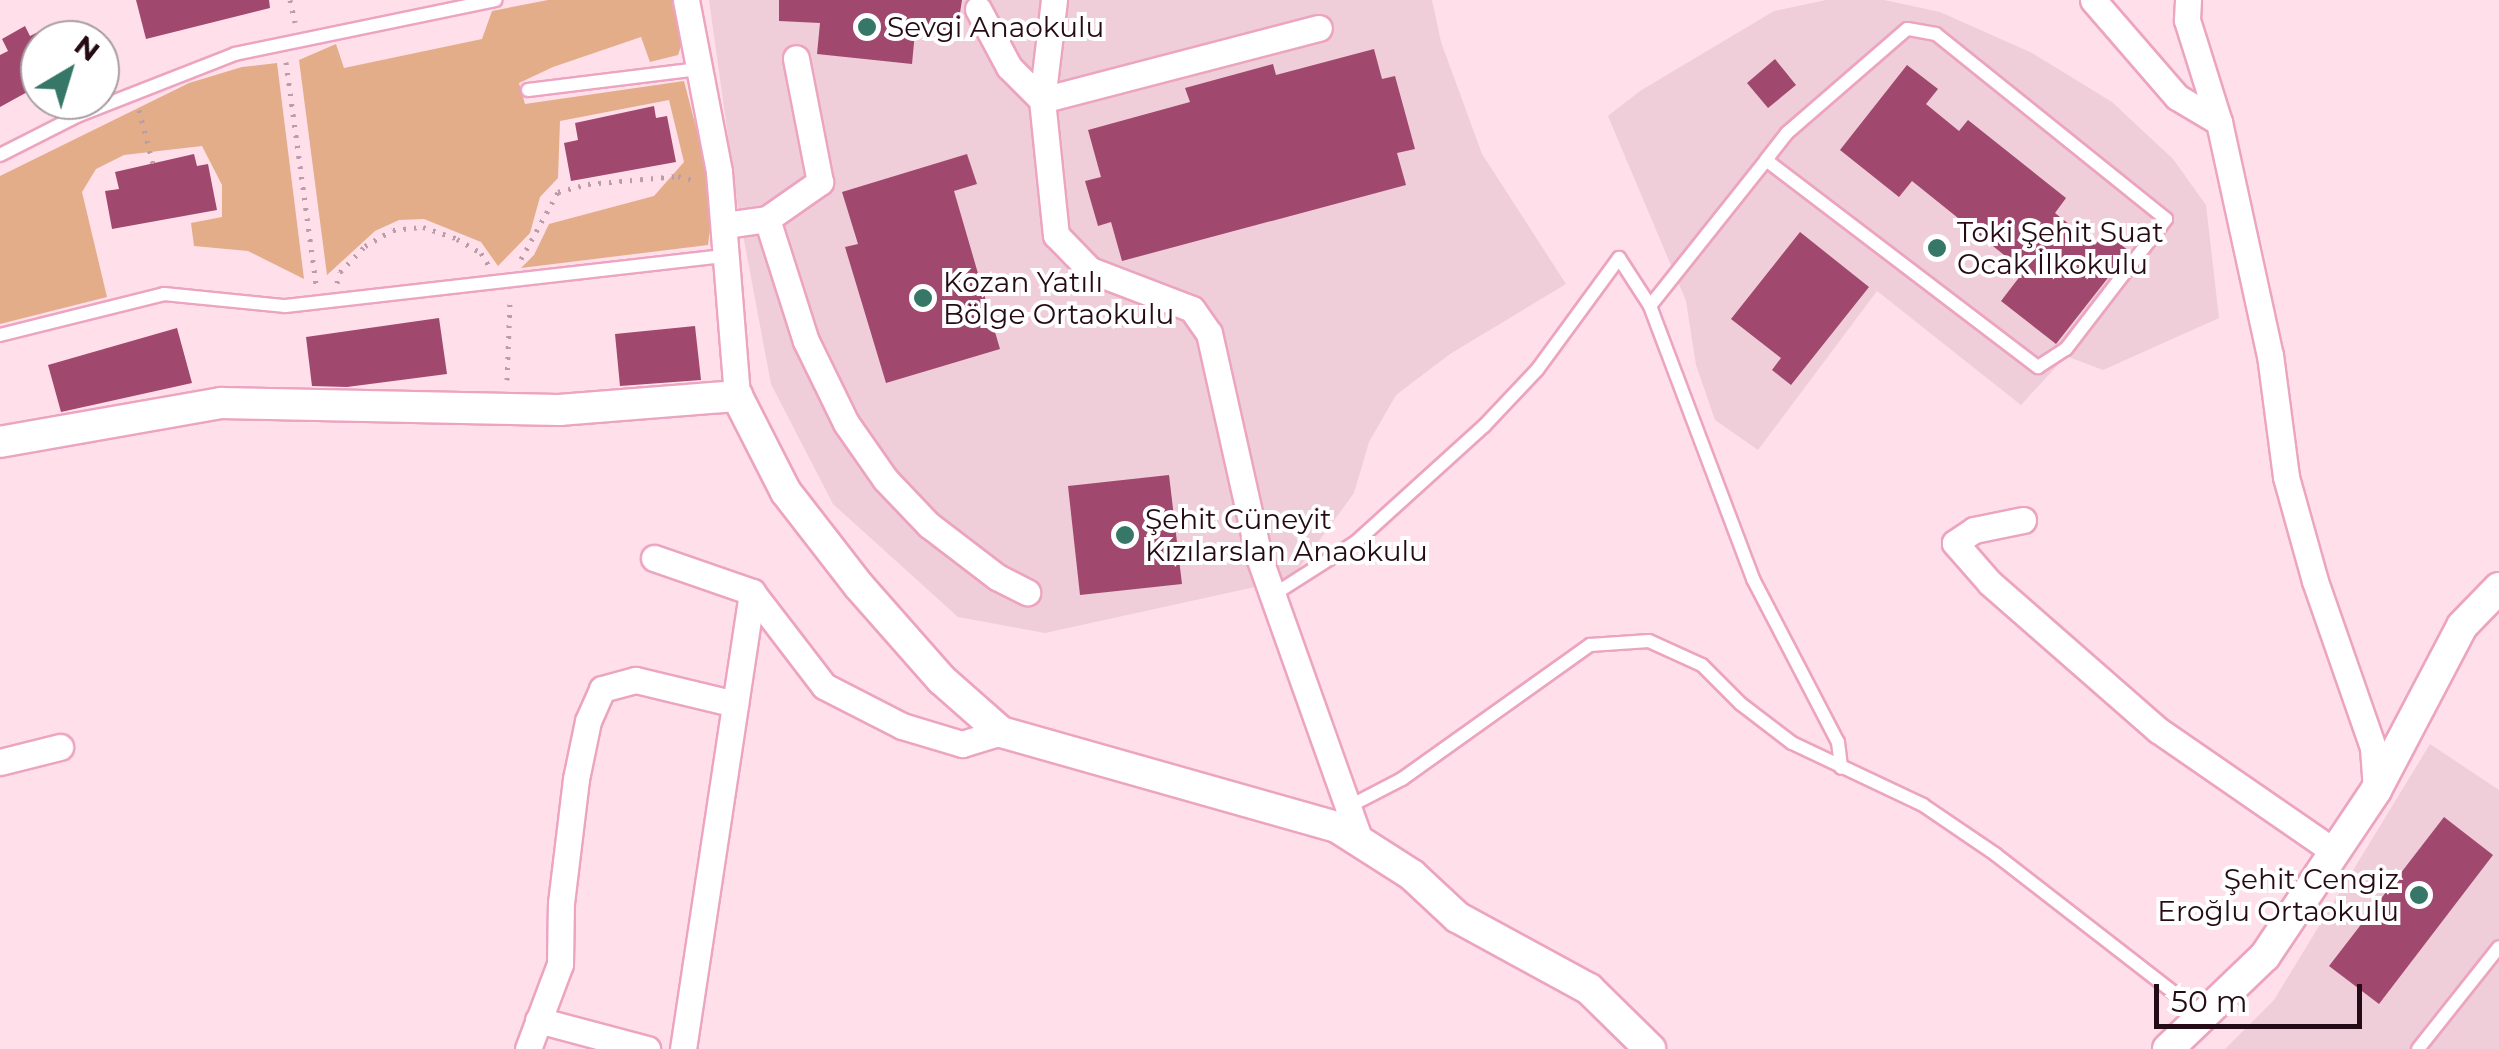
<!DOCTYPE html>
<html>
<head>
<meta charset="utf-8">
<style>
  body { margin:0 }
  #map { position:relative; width:2499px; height:1049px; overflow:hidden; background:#fedfea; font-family:Montserrat,sans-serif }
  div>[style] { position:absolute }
  .built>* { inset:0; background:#efcdd9 }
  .green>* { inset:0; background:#e3ad89 }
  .building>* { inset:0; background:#a1486f }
  .path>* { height:5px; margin-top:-2.5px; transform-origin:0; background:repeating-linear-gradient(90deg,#ba9da8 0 2.5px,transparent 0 10.5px) }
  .roads { filter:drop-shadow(2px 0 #eca4c0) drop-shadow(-2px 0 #eca4c0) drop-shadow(0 2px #eca4c0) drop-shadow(0 -2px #eca4c0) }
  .service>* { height:12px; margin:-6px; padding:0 6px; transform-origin:6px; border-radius:6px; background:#fff }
  .minor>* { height:25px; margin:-12.5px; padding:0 12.5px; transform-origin:12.5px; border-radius:12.5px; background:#fff }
  .tertiary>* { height:30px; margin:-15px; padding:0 15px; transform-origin:15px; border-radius:15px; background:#fff }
  .dots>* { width:28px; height:28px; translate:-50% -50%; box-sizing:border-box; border:5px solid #fff; border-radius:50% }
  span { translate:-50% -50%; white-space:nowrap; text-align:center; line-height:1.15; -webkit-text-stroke:8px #fff; paint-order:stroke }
  .poi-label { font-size:28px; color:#250b16 }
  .left { translate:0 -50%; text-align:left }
  .right { translate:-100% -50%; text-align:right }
  .north { position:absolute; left:20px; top:20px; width:100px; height:100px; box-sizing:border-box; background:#fff; border:2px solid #a89da2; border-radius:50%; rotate:38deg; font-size:28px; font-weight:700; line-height:40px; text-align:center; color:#250b16 }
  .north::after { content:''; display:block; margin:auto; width:35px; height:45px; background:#367767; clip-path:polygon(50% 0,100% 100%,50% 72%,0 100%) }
  .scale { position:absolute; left:2154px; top:984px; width:208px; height:45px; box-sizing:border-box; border:5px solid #250b16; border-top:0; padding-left:12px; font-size:30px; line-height:35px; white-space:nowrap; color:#250b16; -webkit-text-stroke:8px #fff; paint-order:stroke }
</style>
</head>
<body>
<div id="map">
  <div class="built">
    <div style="clip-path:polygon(709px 0,1432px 0,1441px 42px,1482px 154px,1566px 284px,1450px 354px,1396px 395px,1369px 442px,1354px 493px,1291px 579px,1045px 633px,958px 617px,833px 504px,771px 384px,738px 208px)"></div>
    <div style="clip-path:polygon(1826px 0,1884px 0,1940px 12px,2032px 53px,2112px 102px,2173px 159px,2206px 205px,2219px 318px,2103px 370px,2066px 356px,2021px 405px,1877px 291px,1758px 450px,1715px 420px,1696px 365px,1686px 301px,1608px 116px,1640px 91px,1774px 11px)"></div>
    <div style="clip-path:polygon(2430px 744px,2499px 790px,2499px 1049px,2225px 1049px,2274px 1000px)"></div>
  </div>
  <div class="green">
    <div style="clip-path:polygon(548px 0,675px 0,682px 43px,678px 55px,650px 62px,641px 37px,553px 67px,519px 83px,525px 104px,684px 81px,714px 197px,708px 245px,521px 268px,534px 255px,549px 224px,654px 196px,684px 162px,669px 100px,560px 121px,558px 178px,540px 197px,530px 233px,498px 266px,481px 242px,424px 219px,399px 220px,375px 231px,327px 275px,299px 60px,336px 44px,344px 68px,482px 39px,492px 11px)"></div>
    <div style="clip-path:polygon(277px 63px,304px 279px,248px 251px,194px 246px,191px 223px,222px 217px,222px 185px,202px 146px,124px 155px,96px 169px,82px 192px,107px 297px,0 324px,0 176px,189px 83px,242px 67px)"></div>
  </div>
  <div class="building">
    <div style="clip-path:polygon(136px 0,269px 0,270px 8px,146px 39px)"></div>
    <div style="clip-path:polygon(779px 0,962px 0,956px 38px,915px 32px,912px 64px,817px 54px,820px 23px,779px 21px)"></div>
    <div style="clip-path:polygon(25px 26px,30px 36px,40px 31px,40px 85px,0 107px,0 55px,8px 51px,2px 39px)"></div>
    <div style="clip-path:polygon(1374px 49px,1382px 79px,1395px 76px,1415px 149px,1397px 153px,1406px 185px,1122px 261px,1111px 222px,1098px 226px,1085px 181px,1101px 177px,1088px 130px,1190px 102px,1185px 88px,1273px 64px,1276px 75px)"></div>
    <div style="clip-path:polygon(1775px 59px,1796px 85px,1768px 108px,1747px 83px)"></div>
    <div style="clip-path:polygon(1907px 65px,1938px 89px,1926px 104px,1959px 131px,1968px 120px,2066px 198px,2055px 213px,2095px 245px,2105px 232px,2129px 251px,2056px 344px,2001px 301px,2024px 271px,1912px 181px,1899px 197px,1840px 150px)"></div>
    <div style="clip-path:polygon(654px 106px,656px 118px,667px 116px,676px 162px,571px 181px,564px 143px,578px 140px,575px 123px)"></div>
    <div style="clip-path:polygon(194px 154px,197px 166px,208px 164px,217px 210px,112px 229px,105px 191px,119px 189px,115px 172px)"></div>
    <div style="clip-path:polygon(967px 154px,977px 184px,954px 191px,1000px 349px,886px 383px,845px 247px,858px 244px,842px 192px)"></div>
    <div style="clip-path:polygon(1800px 232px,1869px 287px,1791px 385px,1772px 370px,1781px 358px,1731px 319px)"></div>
    <div style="clip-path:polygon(439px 318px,447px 374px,347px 387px,312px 386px,306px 337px)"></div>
    <div style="clip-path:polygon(695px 326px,701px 380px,620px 386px,615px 334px)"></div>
    <div style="clip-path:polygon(177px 328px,192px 383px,61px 412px,48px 365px)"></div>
    <div style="clip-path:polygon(1169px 475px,1182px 584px,1080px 595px,1068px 486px)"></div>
    <div style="clip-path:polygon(2444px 817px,2493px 855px,2379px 1004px,2329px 966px)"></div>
  </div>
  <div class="path">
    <div style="left:290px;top:0;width:23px;rotate:77deg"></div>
    <div style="left:286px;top:62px;width:224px;rotate:82.3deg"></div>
    <div style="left:139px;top:110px;width:56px;rotate:75.5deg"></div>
    <div style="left:521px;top:259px;width:77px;rotate:-61.1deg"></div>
    <div style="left:558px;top:192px;width:31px;rotate:-15deg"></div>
    <div style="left:588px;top:184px;width:90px;rotate:-5.1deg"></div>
    <div style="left:678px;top:176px;width:16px;rotate:15deg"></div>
    <div style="left:337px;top:283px;width:11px;rotate:-75deg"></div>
    <div style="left:340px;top:272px;width:36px;rotate:-46deg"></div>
    <div style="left:365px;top:246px;width:32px;rotate:-30deg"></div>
    <div style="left:393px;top:230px;width:30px;rotate:-6deg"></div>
    <div style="left:423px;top:227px;width:36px;rotate:19deg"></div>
    <div style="left:457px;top:239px;width:28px;rotate:30deg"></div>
    <div style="left:481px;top:253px;width:15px;rotate:58deg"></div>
    <div style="left:507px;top:380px;width:79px;rotate:-87.8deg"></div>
  </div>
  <div class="roads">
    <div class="service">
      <div style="left:528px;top:90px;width:172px;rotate:-7deg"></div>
      <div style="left:0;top:155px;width:86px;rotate:-26.9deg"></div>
      <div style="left:77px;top:116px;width:170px;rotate:-21.4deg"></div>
      <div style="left:235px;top:54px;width:266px;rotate:-11.7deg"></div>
      <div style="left:1650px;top:306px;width:186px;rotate:-51.5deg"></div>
      <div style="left:1766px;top:160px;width:342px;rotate:37.3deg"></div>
      <div style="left:2038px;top:367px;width:33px;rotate:-33deg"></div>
      <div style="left:2066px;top:349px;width:164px;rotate:-52.4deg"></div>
      <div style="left:2166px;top:219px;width:295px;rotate:-141.2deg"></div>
      <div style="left:1936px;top:34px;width:29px;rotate:-170deg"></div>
      <div style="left:1907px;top:29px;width:159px;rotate:139.1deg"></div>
      <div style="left:1787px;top:133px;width:34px;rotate:128deg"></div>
      <div style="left:0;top:335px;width:169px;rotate:-14deg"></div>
      <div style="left:164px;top:294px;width:122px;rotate:5.7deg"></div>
      <div style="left:285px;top:306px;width:444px;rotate:-6.5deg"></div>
      <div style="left:1273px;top:595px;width:98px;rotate:-32.6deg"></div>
      <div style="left:1356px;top:542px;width:173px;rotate:-42.2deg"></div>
      <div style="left:1484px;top:426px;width:77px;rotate:-46.6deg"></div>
      <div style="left:1537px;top:370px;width:139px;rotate:-53.8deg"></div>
      <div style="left:1619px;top:258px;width:57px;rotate:57.1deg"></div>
      <div style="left:1650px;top:306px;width:292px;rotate:69.3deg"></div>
      <div style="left:1753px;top:579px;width:184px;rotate:62.5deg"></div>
      <div style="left:1838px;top:742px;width:26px;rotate:83deg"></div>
      <div style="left:1348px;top:807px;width:61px;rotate:-27.4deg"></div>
      <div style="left:1402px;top:779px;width:231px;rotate:-35.5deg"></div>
      <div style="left:1590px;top:645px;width:59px;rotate:-3.9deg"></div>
      <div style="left:1649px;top:641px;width:58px;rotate:24.4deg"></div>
      <div style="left:1702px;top:665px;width:55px;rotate:45deg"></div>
      <div style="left:1741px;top:704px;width:64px;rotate:37.4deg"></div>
      <div style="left:1792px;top:743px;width:145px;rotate:25.3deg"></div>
      <div style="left:1923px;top:805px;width:87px;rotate:34.2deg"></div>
      <div style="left:1995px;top:854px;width:266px;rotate:37.8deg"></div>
      <div style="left:2418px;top:1049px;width:130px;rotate:-51.5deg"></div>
    </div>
    <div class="minor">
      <div style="left:686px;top:0;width:175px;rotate:79.1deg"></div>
      <div style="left:719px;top:172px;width:225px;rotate:85.4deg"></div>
      <div style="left:1054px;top:0;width:101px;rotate:96.8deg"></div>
      <div style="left:1042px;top:100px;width:136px;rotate:84.1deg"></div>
      <div style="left:1056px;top:235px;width:49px;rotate:45.8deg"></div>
      <div style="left:1090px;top:270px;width:109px;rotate:20.9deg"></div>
      <div style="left:1192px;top:309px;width:29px;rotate:55deg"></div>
      <div style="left:1209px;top:333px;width:230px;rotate:77.4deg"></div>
      <div style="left:1259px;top:557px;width:301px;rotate:70.4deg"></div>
      <div style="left:2093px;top:0;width:128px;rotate:49.1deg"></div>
      <div style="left:2177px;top:97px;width:49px;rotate:30.8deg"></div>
      <div style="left:2219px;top:122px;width:239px;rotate:77.7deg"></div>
      <div style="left:2270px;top:355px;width:123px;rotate:82.5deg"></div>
      <div style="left:2286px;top:477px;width:108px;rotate:74.4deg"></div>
      <div style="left:2315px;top:581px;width:177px;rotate:70.8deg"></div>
      <div style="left:2373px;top:748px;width:42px;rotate:85.9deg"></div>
      <div style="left:2188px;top:0;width:20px;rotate:93deg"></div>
      <div style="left:2187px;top:20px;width:107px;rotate:72.6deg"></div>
      <div style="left:978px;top:9px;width:66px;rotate:61.9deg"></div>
      <div style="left:1009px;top:67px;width:47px;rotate:45deg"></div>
      <div style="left:1042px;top:100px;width:286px;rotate:-14.6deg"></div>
      <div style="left:767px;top:219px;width:65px;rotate:-34.9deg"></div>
      <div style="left:820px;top:182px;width:126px;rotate:-101deg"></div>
      <div style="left:725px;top:225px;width:42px;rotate:-8.1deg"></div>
      <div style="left:767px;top:219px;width:128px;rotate:72.3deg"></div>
      <div style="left:806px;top:341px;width:91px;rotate:64deg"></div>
      <div style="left:846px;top:423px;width:68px;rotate:55.1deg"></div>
      <div style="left:885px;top:479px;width:64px;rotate:46.3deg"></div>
      <div style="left:929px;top:525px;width:86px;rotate:37.4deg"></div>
      <div style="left:997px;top:577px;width:34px;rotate:27deg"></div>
      <div style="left:2023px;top:520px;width:50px;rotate:168.5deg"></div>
      <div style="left:1974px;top:530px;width:23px;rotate:146deg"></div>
      <div style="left:1955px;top:543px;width:53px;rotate:48.8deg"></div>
      <div style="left:1990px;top:583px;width:223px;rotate:41.2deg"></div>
      <div style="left:2158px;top:730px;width:215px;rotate:34.6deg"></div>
      <div style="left:654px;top:558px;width:104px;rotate:19.1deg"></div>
      <div style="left:752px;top:592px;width:118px;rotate:52.5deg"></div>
      <div style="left:824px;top:686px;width:88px;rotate:27.1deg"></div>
      <div style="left:902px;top:726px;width:63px;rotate:16.7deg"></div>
      <div style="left:962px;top:744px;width:41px;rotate:-17.1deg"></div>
      <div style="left:0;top:762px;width:62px;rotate:-14deg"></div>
      <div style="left:538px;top:1020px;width:113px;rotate:14.9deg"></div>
      <div style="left:528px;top:1049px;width:91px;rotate:-69.4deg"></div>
      <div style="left:560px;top:964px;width:61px;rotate:-89.1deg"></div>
      <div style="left:561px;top:903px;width:125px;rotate:-83.1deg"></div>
      <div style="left:576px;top:779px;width:59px;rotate:-78.3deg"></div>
      <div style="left:588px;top:721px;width:35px;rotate:-66deg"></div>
      <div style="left:602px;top:689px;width:35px;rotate:-15deg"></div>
      <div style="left:636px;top:680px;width:102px;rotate:13.6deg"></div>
      <div style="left:683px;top:1049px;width:462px;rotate:-81.4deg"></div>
    </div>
    <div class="tertiary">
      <div style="left:0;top:442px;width:224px;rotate:-10deg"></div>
      <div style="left:221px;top:403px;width:338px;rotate:1.2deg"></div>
      <div style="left:559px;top:410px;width:179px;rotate:-4.5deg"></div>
      <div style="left:737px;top:396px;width:108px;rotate:63deg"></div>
      <div style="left:786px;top:492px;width:119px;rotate:52.2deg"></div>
      <div style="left:859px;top:586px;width:125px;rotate:48.6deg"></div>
      <div style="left:942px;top:680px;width:79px;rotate:41.4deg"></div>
      <div style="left:1001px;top:732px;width:349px;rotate:15.8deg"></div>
      <div style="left:1337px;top:827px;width:89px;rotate:32.6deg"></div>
      <div style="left:1412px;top:875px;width:62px;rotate:43deg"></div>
      <div style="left:1457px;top:917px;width:150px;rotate:28.6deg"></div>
      <div style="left:1589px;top:989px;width:86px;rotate:44.5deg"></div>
      <div style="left:2168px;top:1049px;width:134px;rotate:-43.8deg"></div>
      <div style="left:2265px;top:956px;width:200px;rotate:-56.2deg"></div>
      <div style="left:2376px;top:790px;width:185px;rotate:-62.3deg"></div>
      <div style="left:2462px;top:626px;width:53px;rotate:-45.8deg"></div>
    </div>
  </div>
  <div class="dots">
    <div style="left:867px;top:27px;background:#367767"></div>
    <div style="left:1937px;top:248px;background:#367767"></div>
    <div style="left:923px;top:298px;background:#367767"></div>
    <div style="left:1125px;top:535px;background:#367767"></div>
    <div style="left:2419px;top:895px;background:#367767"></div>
  </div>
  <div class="poi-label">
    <span class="left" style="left:887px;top:27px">Sevgi Anaokulu</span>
    <span class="left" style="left:1957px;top:248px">Toki Şehit Suat<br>Ocak İlkokulu</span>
    <span class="left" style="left:943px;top:298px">Kozan Yatılı<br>Bölge Ortaokulu</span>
    <span class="left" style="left:1145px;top:535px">Şehit Cüneyit<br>Kızılarslan Anaokulu</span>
    <span class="right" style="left:2399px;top:895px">Şehit Cengiz<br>Eroğlu Ortaokulu</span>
  </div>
  <div class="north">N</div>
  <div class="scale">50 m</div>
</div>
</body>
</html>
